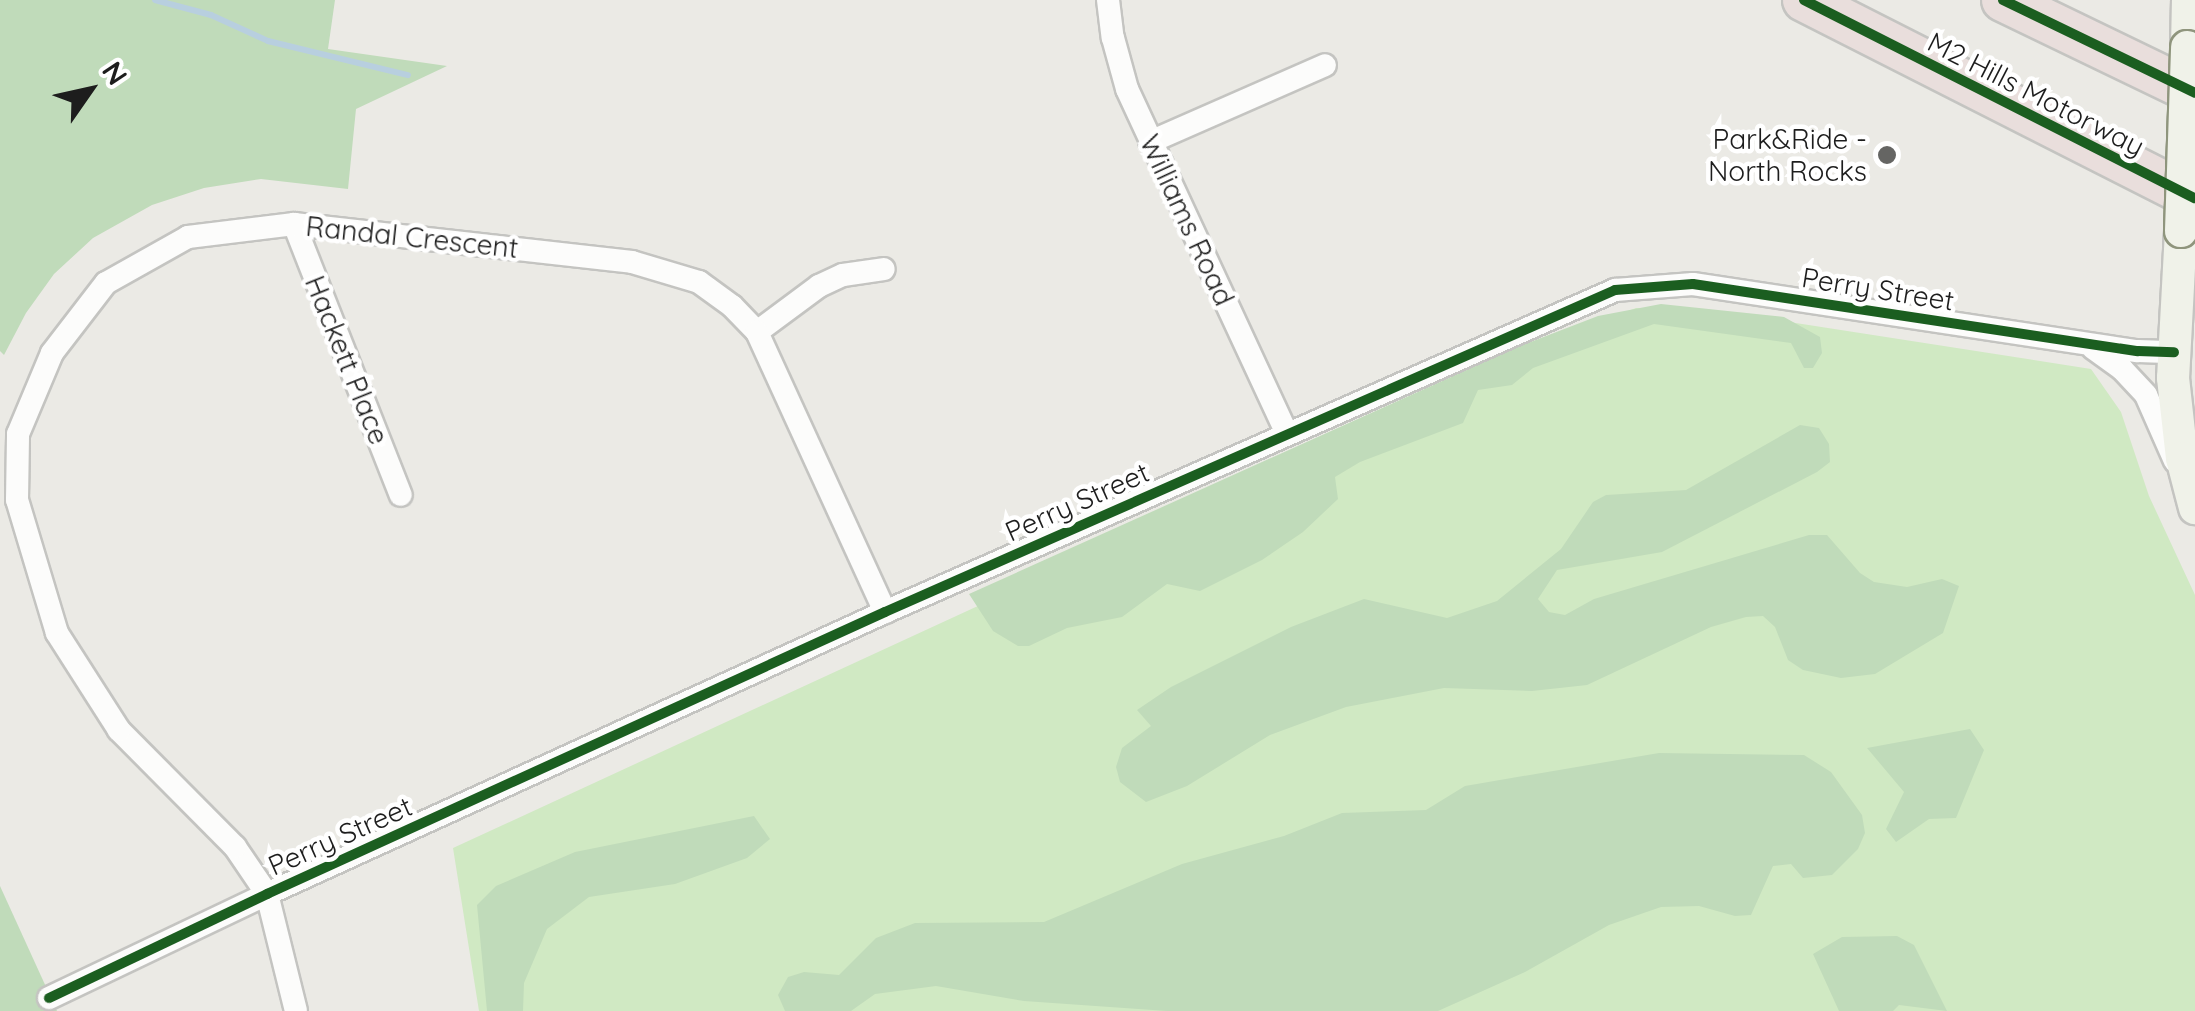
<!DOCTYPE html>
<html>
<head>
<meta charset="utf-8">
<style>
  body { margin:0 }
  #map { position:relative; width:2195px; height:1011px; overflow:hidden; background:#ebeae5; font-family:Quicksand,sans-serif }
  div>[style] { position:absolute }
  .grass>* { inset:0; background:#d0e9c3 }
  .forest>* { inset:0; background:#c0dbba }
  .stream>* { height:6px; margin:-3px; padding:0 3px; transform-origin:3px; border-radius:3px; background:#b8cfdf }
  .roads { filter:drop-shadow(2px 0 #c4c4c1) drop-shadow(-2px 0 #c4c4c1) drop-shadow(0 2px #c4c4c1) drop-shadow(0 -2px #c4c4c1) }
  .street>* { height:22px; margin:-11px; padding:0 11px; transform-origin:11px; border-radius:11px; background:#fcfcfb }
  .secondary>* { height:32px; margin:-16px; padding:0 16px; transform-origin:16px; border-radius:16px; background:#f0f2e9 }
  .highway>* { height:42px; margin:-21px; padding:0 21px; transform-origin:21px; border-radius:21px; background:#e9dedc }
  .bridges { filter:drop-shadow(2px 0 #8f957d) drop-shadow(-2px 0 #8f957d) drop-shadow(0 2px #8f957d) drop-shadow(0 -2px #8f957d) }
  .secondary-bridge>* { height:32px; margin:-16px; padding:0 16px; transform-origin:16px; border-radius:16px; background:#f0f2e9 }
  .cycleway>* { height:10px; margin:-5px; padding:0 5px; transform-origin:5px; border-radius:5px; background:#1b5e20 }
  .dots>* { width:28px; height:28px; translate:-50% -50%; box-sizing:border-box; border:5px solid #fff; border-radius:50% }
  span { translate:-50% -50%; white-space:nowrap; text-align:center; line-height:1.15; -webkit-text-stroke:9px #fff; paint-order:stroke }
  .street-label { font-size:28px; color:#1d1d1d }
  .poi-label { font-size:28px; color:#1d1d1d }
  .right { translate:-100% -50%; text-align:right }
  .north { position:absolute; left:40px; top:40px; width:100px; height:100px; -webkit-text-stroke:8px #fff; paint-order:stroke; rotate:56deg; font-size:28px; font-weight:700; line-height:40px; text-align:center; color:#1d1d1d }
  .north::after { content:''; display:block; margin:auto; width:35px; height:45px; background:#1d1d1d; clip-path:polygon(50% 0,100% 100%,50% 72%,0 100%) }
</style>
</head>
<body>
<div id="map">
  <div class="grass">
    <div style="clip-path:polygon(1636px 308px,1706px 309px,2091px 369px,2121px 412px,2149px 496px,2195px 595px,2195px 1011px,479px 1011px,453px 848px,1563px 336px)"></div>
  </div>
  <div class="forest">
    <div style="clip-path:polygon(0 0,335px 0,328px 49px,447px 66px,356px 109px,348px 189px,261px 179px,204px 188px,152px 205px,93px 238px,54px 274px,26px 313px,4px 355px,0 351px)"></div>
    <div style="clip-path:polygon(1661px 304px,1784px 317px,1820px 337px,1822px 353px,1813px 368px,1804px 368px,1791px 343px,1654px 324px,1533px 368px,1512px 385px,1478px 390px,1463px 423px,1360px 462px,1335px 477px,1338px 499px,1303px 532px,1262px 560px,1200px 591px,1167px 584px,1122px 617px,1067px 628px,1029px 646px,1018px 646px,993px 631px,969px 594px,1520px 346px,1598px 316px)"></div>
    <div style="clip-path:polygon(1800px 425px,1819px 428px,1829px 444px,1830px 462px,1817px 472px,1662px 552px,1557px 570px,1538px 599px,1549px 612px,1565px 615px,1594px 599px,1809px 535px,1827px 535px,1860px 573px,1874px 582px,1907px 587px,1942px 579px,1959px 586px,1943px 633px,1875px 674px,1841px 678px,1803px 670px,1788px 660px,1775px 627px,1763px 616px,1746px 617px,1711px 627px,1587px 685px,1532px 691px,1444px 688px,1346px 707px,1270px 735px,1187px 786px,1146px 802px,1120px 782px,1116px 767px,1122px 748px,1151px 726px,1137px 710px,1171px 687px,1291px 627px,1364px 599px,1447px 618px,1497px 601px,1561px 549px,1593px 502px,1606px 495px,1686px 490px)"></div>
    <div style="clip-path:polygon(1970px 729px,1984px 750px,1956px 818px,1929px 819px,1896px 842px,1886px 829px,1904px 792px,1867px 748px)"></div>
    <div style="clip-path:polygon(1659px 753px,1804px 755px,1831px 772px,1862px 815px,1865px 833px,1858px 849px,1832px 875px,1803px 878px,1791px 864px,1773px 866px,1751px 915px,1735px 916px,1699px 906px,1661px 907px,1609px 925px,1525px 972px,1438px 1011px,1167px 1011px,1024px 1001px,936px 986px,875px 994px,851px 1011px,785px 1011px,778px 995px,788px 977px,804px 972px,839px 975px,876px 938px,915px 923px,1044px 922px,1182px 864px,1284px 836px,1342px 813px,1426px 810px,1465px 786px)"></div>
    <div style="clip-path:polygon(754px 816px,770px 839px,747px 858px,675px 884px,589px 897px,547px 929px,524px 983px,523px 1011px,487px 1011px,477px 905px,496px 886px,575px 852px)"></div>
    <div style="clip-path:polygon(0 886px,57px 1011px,0 1011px)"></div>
    <div style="clip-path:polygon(1897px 936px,1914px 945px,1947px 1011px,1899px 1005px,1893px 1011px,1839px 1011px,1813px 954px,1842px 937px)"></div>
  </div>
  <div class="stream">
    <div style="left:155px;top:0;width:58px;rotate:15deg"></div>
    <div style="left:211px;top:15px;width:63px;rotate:24.5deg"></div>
    <div style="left:268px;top:41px;width:144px;rotate:13.7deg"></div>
  </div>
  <div class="roads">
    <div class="street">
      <div style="left:1108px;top:0;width:38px;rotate:83deg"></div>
      <div style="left:1113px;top:38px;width:53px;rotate:74.6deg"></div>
      <div style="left:1127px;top:89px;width:379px;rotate:65.1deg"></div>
      <div style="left:1150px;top:142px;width:191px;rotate:-23.7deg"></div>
      <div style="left:294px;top:224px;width:291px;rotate:68.5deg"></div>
      <div style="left:757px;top:332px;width:77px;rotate:-36.6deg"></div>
      <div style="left:819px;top:286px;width:26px;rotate:-25deg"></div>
      <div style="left:843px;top:275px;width:41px;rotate:-8.3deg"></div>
      <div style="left:2093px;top:348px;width:36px;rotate:36deg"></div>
      <div style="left:2122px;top:369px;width:35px;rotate:47deg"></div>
      <div style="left:2146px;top:395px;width:72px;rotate:66.3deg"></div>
      <div style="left:49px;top:998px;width:242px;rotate:-25.5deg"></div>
      <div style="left:267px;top:894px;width:679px;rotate:-24.53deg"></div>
      <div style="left:885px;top:612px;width:798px;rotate:-23.8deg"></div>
      <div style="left:1615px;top:290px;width:78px;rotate:-4.4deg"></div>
      <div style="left:1693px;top:284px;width:450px;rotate:8.6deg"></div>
      <div style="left:2138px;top:351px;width:36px;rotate:2deg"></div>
      <div style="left:296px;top:1011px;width:121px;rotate:-103.9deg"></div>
      <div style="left:267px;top:894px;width:57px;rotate:-124.2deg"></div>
      <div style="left:235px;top:847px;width:165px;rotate:-134.8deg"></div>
      <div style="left:119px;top:730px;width:115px;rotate:-122.6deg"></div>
      <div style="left:57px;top:633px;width:139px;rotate:-106.7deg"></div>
      <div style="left:17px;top:500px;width:66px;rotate:-89.1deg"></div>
      <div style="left:18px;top:434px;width:88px;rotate:-67.2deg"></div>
      <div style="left:52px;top:353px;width:88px;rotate:-52.4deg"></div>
      <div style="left:106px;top:283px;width:94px;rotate:-29.3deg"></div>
      <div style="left:188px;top:237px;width:107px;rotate:-7deg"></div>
      <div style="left:294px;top:224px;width:340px;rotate:6.4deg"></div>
      <div style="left:632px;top:262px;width:70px;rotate:16.6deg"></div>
      <div style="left:699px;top:282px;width:41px;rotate:36deg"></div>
      <div style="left:732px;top:306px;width:36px;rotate:46deg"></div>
      <div style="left:757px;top:332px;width:308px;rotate:65.4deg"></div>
    </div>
    <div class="secondary">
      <div style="left:2187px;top:47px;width:47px;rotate:-88.8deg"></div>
      <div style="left:2181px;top:231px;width:147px;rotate:93.1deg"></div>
      <div style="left:2173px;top:378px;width:81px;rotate:83.6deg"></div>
      <div style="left:2182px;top:458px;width:52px;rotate:75.4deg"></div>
    </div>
    <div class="highway">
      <div style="left:1804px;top:0;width:438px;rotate:26.9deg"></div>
      <div style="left:2003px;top:0;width:213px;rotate:25.8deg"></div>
    </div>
  </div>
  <div class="bridges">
    <div class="secondary-bridge">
      <div style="left:2181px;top:231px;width:184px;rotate:-88.1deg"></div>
    </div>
  </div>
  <div class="cycleway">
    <div style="left:1804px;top:0;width:438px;rotate:26.9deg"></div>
    <div style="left:2003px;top:0;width:213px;rotate:25.8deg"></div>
    <div style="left:49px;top:998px;width:242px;rotate:-25.5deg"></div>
    <div style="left:267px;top:894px;width:679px;rotate:-24.53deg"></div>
    <div style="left:885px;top:612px;width:798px;rotate:-23.8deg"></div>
    <div style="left:1615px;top:290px;width:78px;rotate:-4.4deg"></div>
    <div style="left:1693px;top:284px;width:450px;rotate:8.6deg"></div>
    <div style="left:2138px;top:351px;width:36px;rotate:2deg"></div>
  </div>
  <div class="dots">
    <div style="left:1887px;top:155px;background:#656563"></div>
  </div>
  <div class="street-label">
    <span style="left:2036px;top:94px;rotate:27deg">M2 Hills Motorway</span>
    <span style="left:1187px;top:220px;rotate:65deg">Williams Road</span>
    <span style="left:412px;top:237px;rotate:6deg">Randal Crescent</span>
    <span style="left:1878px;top:289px;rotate:9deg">Perry Street</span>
    <span style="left:347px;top:360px;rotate:68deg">Hackett Place</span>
    <span style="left:1077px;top:502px;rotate:-24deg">Perry Street</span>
    <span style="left:340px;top:836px;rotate:-24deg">Perry Street</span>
  </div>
  <div class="poi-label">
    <span class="right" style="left:1867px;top:155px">Park&amp;Ride -<br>North Rocks</span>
  </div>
  <div class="north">N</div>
</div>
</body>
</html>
